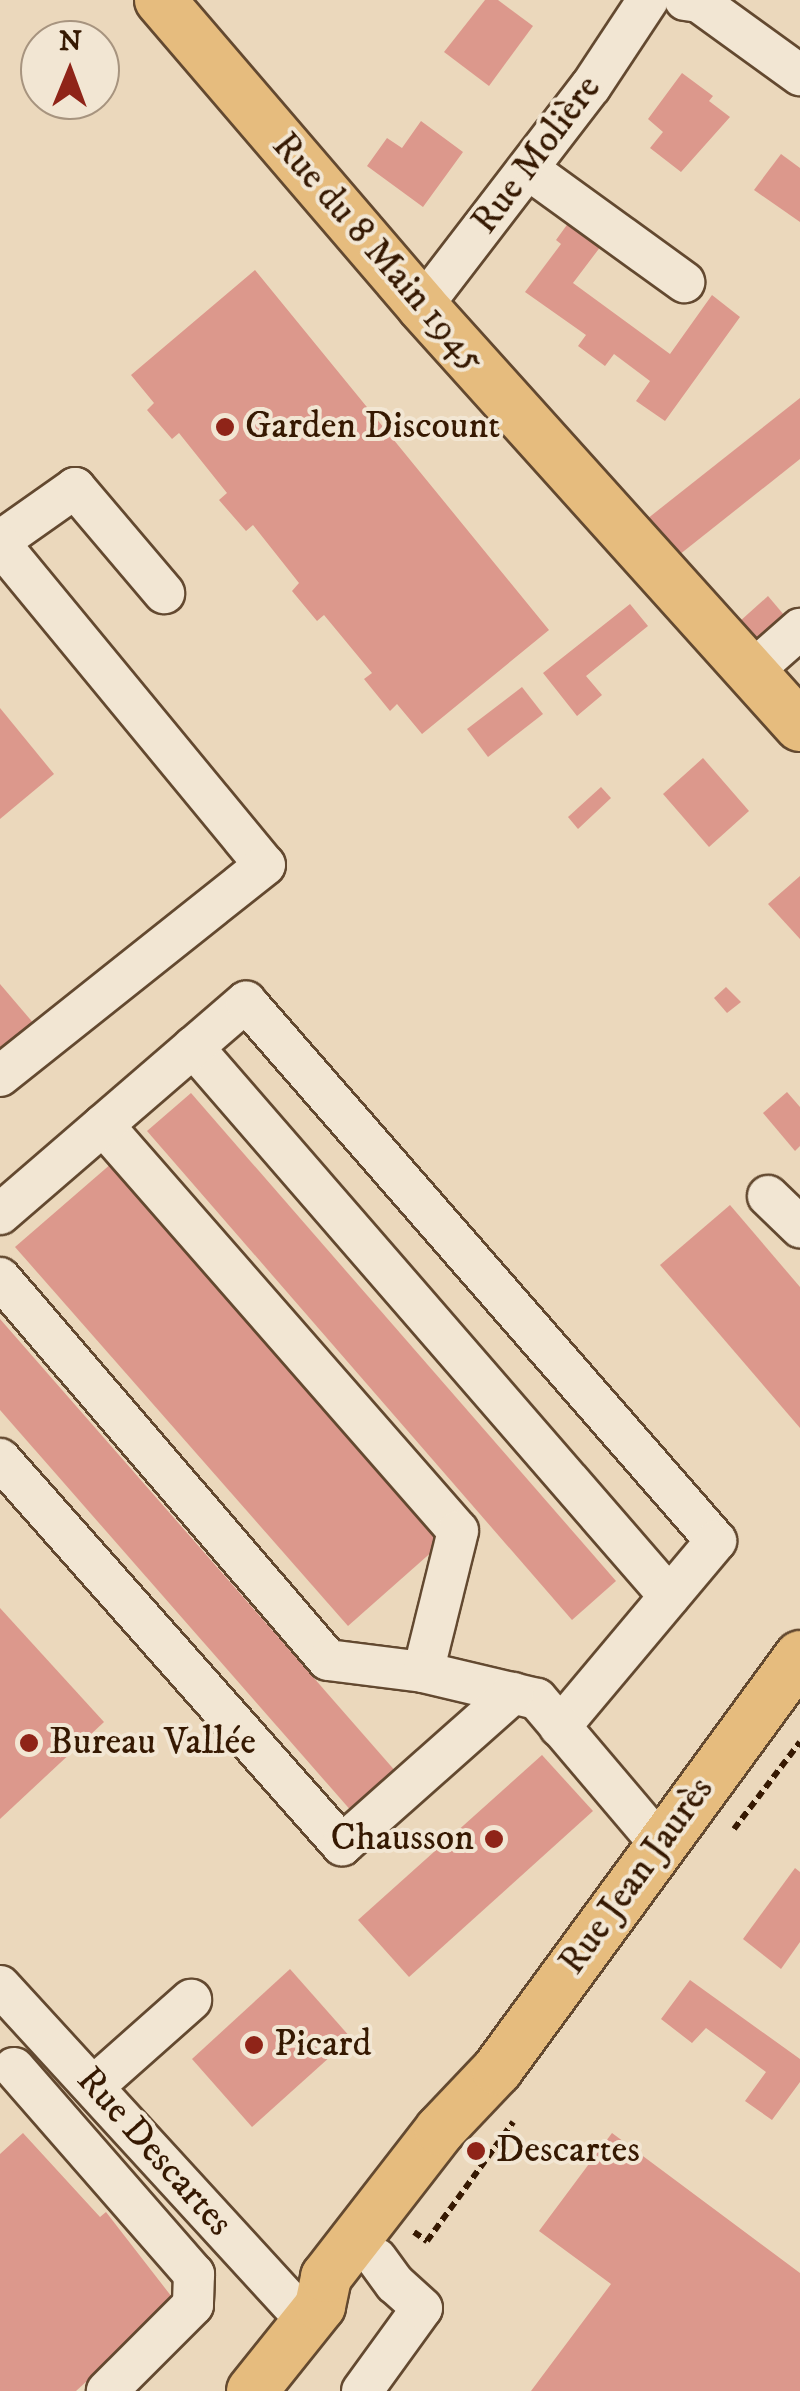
<!DOCTYPE html>
<html>
<head>
<meta charset="utf-8">
<style>
  body { margin:0 }
  #map { position:relative; width:800px; height:2391px; overflow:hidden; background:#ebd8bc; font-family:"IM FELL DW Pica",serif }
  div>[style] { position:absolute }
  .building>* { inset:0; background:#dc988c }
  .path>* { height:6px; margin-top:-3px; transform-origin:0; background:repeating-linear-gradient(90deg,#361902 0 8px,transparent 0 13px) }
  .roads { filter:drop-shadow(2px 0 #634930) drop-shadow(-2px 0 #634930) drop-shadow(0 2px #634930) drop-shadow(0 -2px #634930) }
  .minor>* { height:40px; margin:-20px; padding:0 20px; transform-origin:20px; border-radius:20px; background:#f2e6d3 }
  .major>* { height:50px; margin:-25px; padding:0 25px; transform-origin:25px; border-radius:25px; background:#e6bc7e }
  .dots>* { width:28px; height:28px; translate:-50% -50%; box-sizing:border-box; border:5px solid #f2e6d3; border-radius:50% }
  span { translate:-50% -50%; white-space:nowrap; text-align:center; line-height:1.15; -webkit-text-stroke:8px #f2e6d3; paint-order:stroke }
  .street-label { font-size:38px; color:#361902 }
  .poi-label { font-size:38px; color:#361902 }
  .left { translate:0 -50%; text-align:left }
  .right { translate:-100% -50%; text-align:right }
  .north { position:absolute; left:20px; top:20px; width:100px; height:100px; box-sizing:border-box; background:#f2e6d3; border:2px solid #a7947f; border-radius:50%; rotate:1deg; font-size:28px; font-weight:700; line-height:40px; text-align:center; color:#361902 }
  .north::after { content:''; display:block; margin:auto; width:35px; height:45px; background:#8f2418; clip-path:polygon(50% 0,100% 100%,50% 72%,0 100%) }
</style>
</head>
<body>
<div id="map">
  <div class="building">
    <div style="clip-path:polygon(485px 0,498px 0,533px 26px,489px 86px,444px 52px)"></div>
    <div style="clip-path:polygon(682px 73px,713px 96px,709px 101px,730px 117px,681px 172px,650px 148px,663px 132px,648px 119px)"></div>
    <div style="clip-path:polygon(421px 121px,463px 152px,423px 207px,367px 166px,387px 138px,402px 148px)"></div>
    <div style="clip-path:polygon(781px 154px,800px 168px,800px 222px,754px 190px)"></div>
    <div style="clip-path:polygon(569px 222px,601px 246px,573px 283px,670px 354px,712px 295px,740px 317px,665px 421px,636px 401px,650px 381px,614px 354px,605px 366px,578px 346px,586px 335px,525px 292px,561px 244px,556px 240px)"></div>
    <div style="clip-path:polygon(255px 270px,549px 630px,422px 734px,397px 704px,390px 711px,364px 679px,372px 673px,324px 615px,317px 621px,292px 591px,299px 583px,253px 525px,246px 531px,219px 500px,227px 493px,179px 433px,172px 439px,147px 410px,154px 403px,131px 375px)"></div>
    <div style="clip-path:polygon(800px 398px,800px 459px,679px 555px,647px 519px)"></div>
    <div style="clip-path:polygon(768px 596px,784px 615px,756px 640px,739px 622px)"></div>
    <div style="clip-path:polygon(630px 604px,648px 626px,586px 676px,602px 695px,577px 716px,543px 673px)"></div>
    <div style="clip-path:polygon(522px 687px,543px 714px,488px 757px,467px 729px)"></div>
    <div style="clip-path:polygon(0 708px,54px 774px,0 819px)"></div>
    <div style="clip-path:polygon(703px 758px,749px 811px,709px 847px,663px 794px)"></div>
    <div style="clip-path:polygon(601px 787px,611px 798px,578px 829px,568px 817px)"></div>
    <div style="clip-path:polygon(800px 876px,800px 939px,768px 904px)"></div>
    <div style="clip-path:polygon(0 984px,35px 1025px,0 1053px)"></div>
    <div style="clip-path:polygon(726px 987px,741px 1002px,727px 1013px,714px 998px)"></div>
    <div style="clip-path:polygon(787px 1092px,800px 1107px,800px 1146px,795px 1151px,763px 1113px)"></div>
    <div style="clip-path:polygon(191px 1093px,616px 1581px,572px 1620px,147px 1131px)"></div>
    <div style="clip-path:polygon(112px 1163px,443px 1542px,348px 1626px,15px 1247px)"></div>
    <div style="clip-path:polygon(730px 1205px,800px 1287px,800px 1428px,660px 1265px)"></div>
    <div style="clip-path:polygon(0 1319px,397px 1773px,353px 1813px,0 1410px)"></div>
    <div style="clip-path:polygon(0 1608px,104px 1722px,0 1819px)"></div>
    <div style="clip-path:polygon(542px 1755px,593px 1811px,409px 1977px,358px 1920px)"></div>
    <div style="clip-path:polygon(795px 1868px,800px 1872px,800px 1942px,781px 1969px,743px 1939px)"></div>
    <div style="clip-path:polygon(290px 1969px,351px 2038px,252px 2127px,192px 2059px)"></div>
    <div style="clip-path:polygon(690px 1980px,800px 2059px,800px 2082px,772px 2120px,745px 2101px,766px 2072px,706px 2028px,692px 2043px,661px 2019px)"></div>
    <div style="clip-path:polygon(23px 2133px,100px 2217px,106px 2212px,175px 2301px,76px 2391px,0 2391px,0 2154px)"></div>
    <div style="clip-path:polygon(612px 2133px,800px 2273px,800px 2391px,531px 2391px,611px 2284px,539px 2231px)"></div>
  </div>
  <div class="path">
    <div style="left:734px;top:1829px;width:109px;rotate:-52.8deg"></div>
    <div style="left:414px;top:2232px;width:16px;rotate:35deg"></div>
    <div style="left:427px;top:2241px;width:147px;rotate:-54.1deg"></div>
  </div>
  <div class="roads">
    <div class="minor">
      <div style="left:685px;top:0;width:14px;rotate:8deg"></div>
      <div style="left:699px;top:2px;width:125px;rotate:35.9deg"></div>
      <div style="left:528px;top:169px;width:193px;rotate:35.9deg"></div>
      <div style="left:422px;top:306px;width:277px;rotate:-52.5deg"></div>
      <div style="left:591px;top:86px;width:103px;rotate:-56.5deg"></div>
      <div style="left:0;top:541px;width:92px;rotate:-35.2deg"></div>
      <div style="left:75px;top:488px;width:138px;rotate:49.7deg"></div>
      <div style="left:0;top:544px;width:416px;rotate:50.5deg"></div>
      <div style="left:265px;top:865px;width:339px;rotate:141.5deg"></div>
      <div style="left:750px;top:673px;width:67px;rotate:-41.3deg"></div>
      <div style="left:193px;top:1047px;width:727px;rotate:49.07deg"></div>
      <div style="left:103px;top:1125px;width:539px;rotate:48.83deg"></div>
      <div style="left:458px;top:1531px;width:145px;rotate:103.9deg"></div>
      <div style="left:768px;top:1196px;width:45px;rotate:44.1deg"></div>
      <div style="left:0;top:1214px;width:325px;rotate:-40.8deg"></div>
      <div style="left:246px;top:1002px;width:715px;rotate:48.91deg"></div>
      <div style="left:716px;top:1541px;width:243px;rotate:130deg"></div>
      <div style="left:0;top:1278px;width:503px;rotate:49.35deg"></div>
      <div style="left:328px;top:1660px;width:96px;rotate:7.2deg"></div>
      <div style="left:423px;top:1672px;width:117px;rotate:13.3deg"></div>
      <div style="left:537px;top:1699px;width:189px;rotate:49.7deg"></div>
      <div style="left:0;top:1459px;width:516px;rotate:48.46deg"></div>
      <div style="left:342px;top:1845px;width:229px;rotate:-41.6deg"></div>
      <div style="left:0;top:1986px;width:453px;rotate:47.5deg"></div>
      <div style="left:14px;top:2068px;width:274px;rotate:48.9deg"></div>
      <div style="left:194px;top:2274px;width:31px;rotate:92deg"></div>
      <div style="left:193px;top:2305px;width:122px;rotate:135deg"></div>
      <div style="left:94px;top:2086px;width:130px;rotate:-41.6deg"></div>
      <div style="left:362px;top:2391px;width:102px;rotate:-54.1deg"></div>
      <div style="left:422px;top:2308px;width:36px;rotate:-138deg"></div>
      <div style="left:395px;top:2284px;width:31px;rotate:-126deg"></div>
    </div>
    <div class="major">
      <div style="left:160px;top:0;width:403px;rotate:49.4deg"></div>
      <div style="left:422px;top:306px;width:565px;rotate:48.01deg"></div>
      <div style="left:252px;top:2391px;width:109px;rotate:-51.3deg"></div>
      <div style="left:320px;top:2306px;width:30px;rotate:-78deg"></div>
      <div style="left:326px;top:2277px;width:186px;rotate:-52.2deg"></div>
      <div style="left:440px;top:2130px;width:83px;rotate:-46.5deg"></div>
      <div style="left:497px;top:2070px;width:513px;rotate:-53.8deg"></div>
    </div>
  </div>
  <div class="dots">
    <div style="left:225px;top:427px;background:#8f2418"></div>
    <div style="left:29px;top:1743px;background:#8f2418"></div>
    <div style="left:494px;top:1839px;background:#8f2418"></div>
    <div style="left:254px;top:2045px;background:#8f2418"></div>
    <div style="left:476px;top:2151px;background:#8f2418"></div>
  </div>
  <div class="street-label">
    <span style="left:537px;top:155px;rotate:-53deg">Rue Molière</span>
    <span style="left:378px;top:253px;rotate:49deg">Rue du 8 Main 1945</span>
    <span style="left:637px;top:1876px;rotate:-54deg">Rue Jean Jaurès</span>
    <span style="left:154px;top:2152px;rotate:48deg">Rue Descartes</span>
  </div>
  <div class="poi-label">
    <span class="left" style="left:245px;top:427px">Garden Discount</span>
    <span class="left" style="left:49px;top:1743px">Bureau Vallée</span>
    <span class="right" style="left:474px;top:1839px">Chausson</span>
    <span class="left" style="left:274px;top:2045px">Picard</span>
    <span class="left" style="left:496px;top:2151px">Descartes</span>
  </div>
  <div class="north">N</div>
</div>
</body>
</html>
